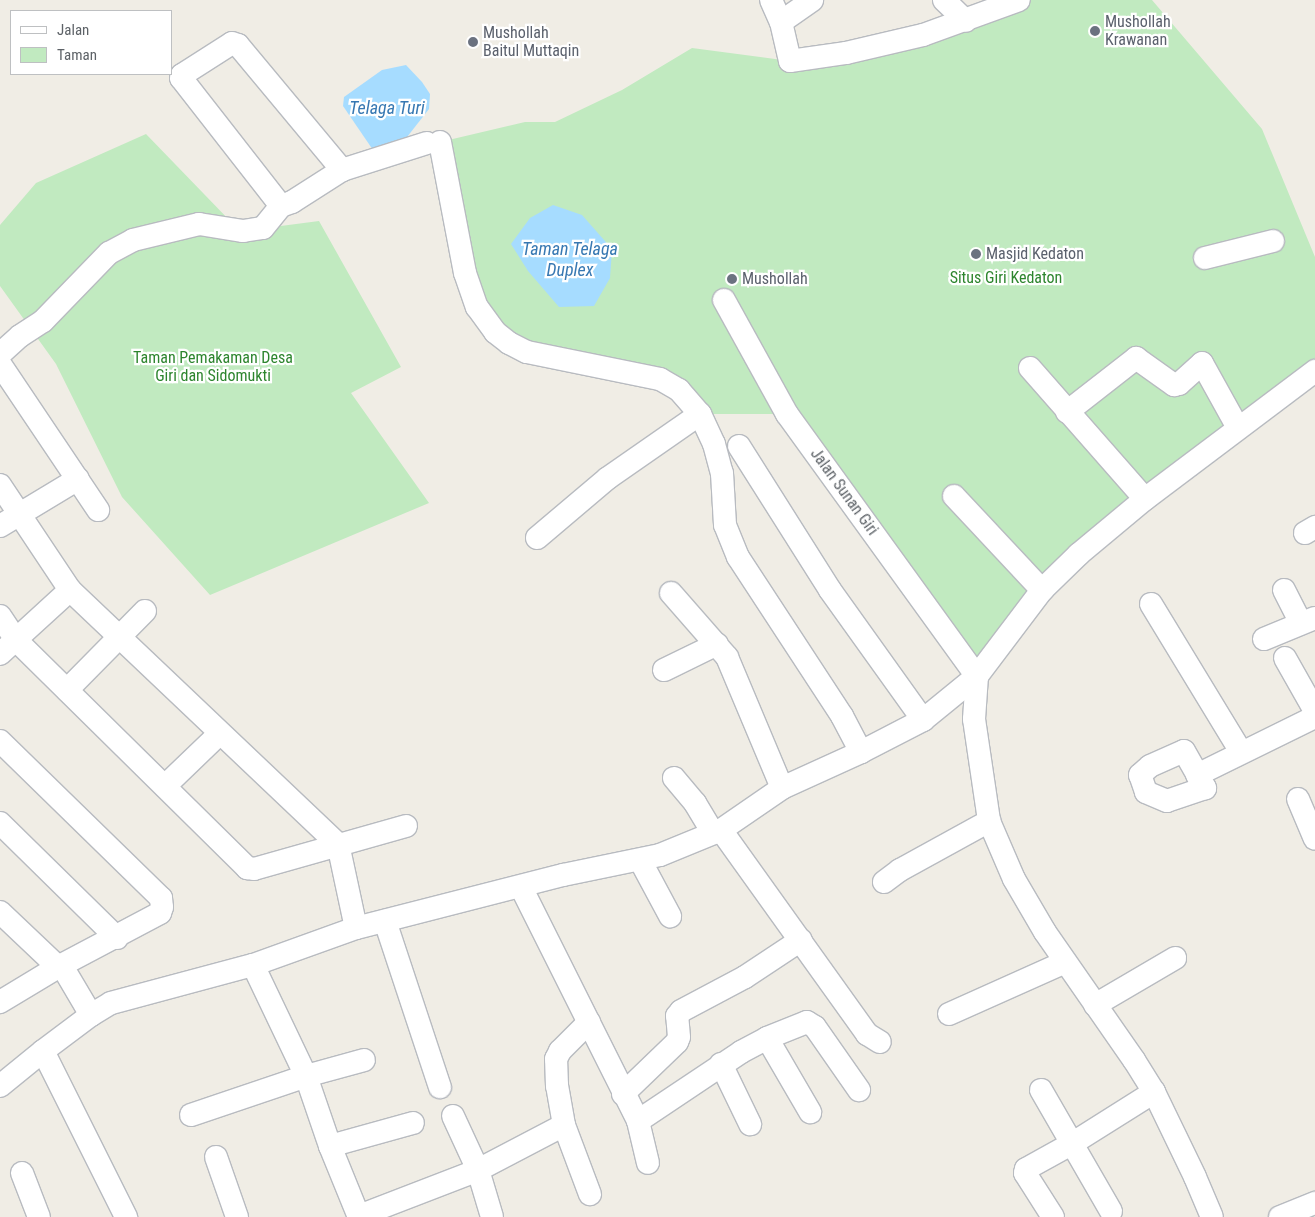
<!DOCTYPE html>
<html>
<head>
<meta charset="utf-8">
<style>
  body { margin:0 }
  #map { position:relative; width:1315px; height:1217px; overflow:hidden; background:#f0ede5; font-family:"Roboto Condensed",sans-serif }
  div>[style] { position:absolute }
  .green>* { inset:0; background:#c1eac0 }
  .water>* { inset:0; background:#a6dcff }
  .roads { filter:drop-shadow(1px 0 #b8bbc0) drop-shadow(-1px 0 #b8bbc0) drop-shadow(0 1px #b8bbc0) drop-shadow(0 -1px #b8bbc0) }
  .minor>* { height:22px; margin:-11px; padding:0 11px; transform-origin:11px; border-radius:11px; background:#fff }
  .dots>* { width:14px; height:14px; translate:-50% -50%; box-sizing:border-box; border:2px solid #fff; border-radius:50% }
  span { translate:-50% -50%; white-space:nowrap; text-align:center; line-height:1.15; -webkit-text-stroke:4.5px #fff; paint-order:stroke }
  .worship-label { font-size:16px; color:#5b616d }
  .left { translate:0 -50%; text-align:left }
  .park-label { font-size:16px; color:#2d852e }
  .street-label { font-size:16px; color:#5d6267 }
  .water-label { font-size:18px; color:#3778b2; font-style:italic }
  .legend { position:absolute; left:10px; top:10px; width:162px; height:65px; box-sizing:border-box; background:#fff; border:1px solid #bec0c2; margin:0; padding:6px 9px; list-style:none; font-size:15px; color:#5d6267 }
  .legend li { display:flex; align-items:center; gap:10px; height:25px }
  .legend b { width:25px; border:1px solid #bec0c2 }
</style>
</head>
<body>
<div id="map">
  <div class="green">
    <div style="clip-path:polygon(1019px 0,1152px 0,1262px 129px,1315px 257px,1315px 358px,1034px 582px,974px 661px,787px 414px,700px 414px,679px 390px,527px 352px,474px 299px,440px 142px,525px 122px,555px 122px,622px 90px,692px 48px,790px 61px)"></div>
    <div style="clip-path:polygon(146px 134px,233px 224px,243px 231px,319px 221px,401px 367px,351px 393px,429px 503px,210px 595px,122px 497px,56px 364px,0 286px,0 225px,36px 183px)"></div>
  </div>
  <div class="water">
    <div style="clip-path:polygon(406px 65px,422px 82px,430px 94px,429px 109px,400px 146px,373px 150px,343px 106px,344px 97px,382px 70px)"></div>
    <div style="clip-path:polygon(553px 205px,582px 215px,612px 249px,610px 278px,594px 306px,559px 307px,528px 271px,511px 244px,530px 218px)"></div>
  </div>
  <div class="roads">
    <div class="minor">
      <div style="left:771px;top:0;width:24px;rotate:66deg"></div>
      <div style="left:781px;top:22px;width:40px;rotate:77deg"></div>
      <div style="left:790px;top:61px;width:57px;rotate:-8.1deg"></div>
      <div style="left:846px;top:53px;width:79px;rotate:-13.2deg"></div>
      <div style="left:923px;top:35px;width:102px;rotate:-20deg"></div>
      <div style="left:944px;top:0;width:30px;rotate:44deg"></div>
      <div style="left:781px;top:22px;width:38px;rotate:-35deg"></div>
      <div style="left:440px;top:142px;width:133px;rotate:79.2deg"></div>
      <div style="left:465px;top:273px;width:36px;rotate:71deg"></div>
      <div style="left:477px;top:307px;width:31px;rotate:54deg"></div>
      <div style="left:495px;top:332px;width:18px;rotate:38deg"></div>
      <div style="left:509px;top:343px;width:20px;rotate:27deg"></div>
      <div style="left:527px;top:352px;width:136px;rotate:11.5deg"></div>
      <div style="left:660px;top:379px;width:22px;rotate:30deg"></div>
      <div style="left:679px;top:390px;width:32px;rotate:49deg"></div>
      <div style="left:700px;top:414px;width:33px;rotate:65deg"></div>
      <div style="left:714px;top:444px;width:30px;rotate:75deg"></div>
      <div style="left:722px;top:473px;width:52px;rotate:86.7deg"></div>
      <div style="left:725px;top:525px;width:35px;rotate:68deg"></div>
      <div style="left:738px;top:557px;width:190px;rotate:56.8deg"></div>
      <div style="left:842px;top:716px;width:41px;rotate:62.2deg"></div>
      <div style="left:281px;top:206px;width:162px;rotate:-128deg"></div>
      <div style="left:181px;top:78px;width:3px;rotate:-72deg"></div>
      <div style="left:182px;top:75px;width:59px;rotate:-32.6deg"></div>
      <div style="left:232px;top:43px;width:6px;rotate:18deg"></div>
      <div style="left:238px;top:45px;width:163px;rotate:50.2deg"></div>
      <div style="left:1205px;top:258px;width:70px;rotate:-14deg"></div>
      <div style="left:724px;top:300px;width:130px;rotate:61.1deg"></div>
      <div style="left:787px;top:414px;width:324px;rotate:54.1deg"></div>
      <div style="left:0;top:354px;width:27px;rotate:-42deg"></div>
      <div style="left:20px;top:336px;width:27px;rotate:-33deg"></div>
      <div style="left:43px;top:321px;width:95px;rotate:-45.9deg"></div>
      <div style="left:109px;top:253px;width:27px;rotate:-28deg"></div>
      <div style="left:133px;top:240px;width:68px;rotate:-13.6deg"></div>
      <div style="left:199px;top:224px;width:45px;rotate:9deg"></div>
      <div style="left:243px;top:231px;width:20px;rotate:-9deg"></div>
      <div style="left:263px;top:228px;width:28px;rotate:-51deg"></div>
      <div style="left:281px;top:206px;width:12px;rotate:-20deg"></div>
      <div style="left:292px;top:202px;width:59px;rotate:-32.6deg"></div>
      <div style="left:342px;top:170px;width:89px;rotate:-17.6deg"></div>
      <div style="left:0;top:364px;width:176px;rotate:56.1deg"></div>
      <div style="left:1030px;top:368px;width:174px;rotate:48.7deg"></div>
      <div style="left:1067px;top:412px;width:88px;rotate:-38deg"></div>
      <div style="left:1136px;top:358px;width:47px;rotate:35.4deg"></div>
      <div style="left:1174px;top:385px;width:5px;rotate:-11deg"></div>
      <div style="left:1179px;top:384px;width:31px;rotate:-42deg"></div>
      <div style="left:1202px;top:363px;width:74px;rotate:61deg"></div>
      <div style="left:739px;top:446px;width:170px;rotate:57.7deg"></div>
      <div style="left:830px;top:590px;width:160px;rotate:54.4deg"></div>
      <div style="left:0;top:485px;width:126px;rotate:56.3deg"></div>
      <div style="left:70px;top:590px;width:369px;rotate:43.5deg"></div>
      <div style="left:338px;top:844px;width:86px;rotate:77.9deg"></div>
      <div style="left:954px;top:496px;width:129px;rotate:46.9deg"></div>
      <div style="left:0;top:526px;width:91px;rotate:-31.1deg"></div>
      <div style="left:1305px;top:533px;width:12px;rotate:-31deg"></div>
      <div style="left:537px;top:538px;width:93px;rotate:-40.2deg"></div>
      <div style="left:608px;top:478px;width:112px;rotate:-34.8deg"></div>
      <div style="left:1284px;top:590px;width:37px;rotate:63deg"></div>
      <div style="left:671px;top:593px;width:85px;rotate:48.8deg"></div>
      <div style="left:727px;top:657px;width:142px;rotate:67.2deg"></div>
      <div style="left:1151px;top:604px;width:173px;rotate:58.7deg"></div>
      <div style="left:0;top:616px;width:29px;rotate:56deg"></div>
      <div style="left:16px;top:640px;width:325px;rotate:44.6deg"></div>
      <div style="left:247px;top:868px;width:7px;rotate:8deg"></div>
      <div style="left:254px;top:869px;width:158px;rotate:-15.8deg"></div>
      <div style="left:1264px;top:639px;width:55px;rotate:-22.4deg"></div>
      <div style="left:0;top:654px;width:95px;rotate:-42.4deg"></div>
      <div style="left:1285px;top:658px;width:61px;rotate:60.5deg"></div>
      <div style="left:664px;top:670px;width:59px;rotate:-26.1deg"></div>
      <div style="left:977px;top:676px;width:43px;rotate:94deg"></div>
      <div style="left:974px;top:719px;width:103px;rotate:81.6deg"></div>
      <div style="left:989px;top:821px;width:63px;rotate:66.7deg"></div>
      <div style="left:1014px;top:879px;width:61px;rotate:59.7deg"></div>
      <div style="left:1045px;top:932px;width:156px;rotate:55.2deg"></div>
      <div style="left:1134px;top:1060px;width:38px;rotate:58deg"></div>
      <div style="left:1154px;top:1092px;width:94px;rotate:64.2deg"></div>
      <div style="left:1195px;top:1177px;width:43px;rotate:67deg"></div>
      <div style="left:67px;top:690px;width:111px;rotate:-45.4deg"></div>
      <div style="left:0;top:741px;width:225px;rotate:44.3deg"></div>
      <div style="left:161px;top:898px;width:9px;rotate:84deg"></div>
      <div style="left:162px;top:907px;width:6px;rotate:108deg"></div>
      <div style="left:160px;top:913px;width:115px;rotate:152.1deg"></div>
      <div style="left:58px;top:967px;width:68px;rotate:148.9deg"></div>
      <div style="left:1184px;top:751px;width:43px;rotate:60.4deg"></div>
      <div style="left:1205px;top:788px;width:40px;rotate:161.1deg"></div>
      <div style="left:1167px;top:801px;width:23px;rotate:-157deg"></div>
      <div style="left:1146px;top:792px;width:18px;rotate:-109deg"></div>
      <div style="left:1140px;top:775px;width:13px;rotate:-42deg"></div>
      <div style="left:1150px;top:766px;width:37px;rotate:-24deg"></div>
      <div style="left:1197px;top:775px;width:131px;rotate:-26.2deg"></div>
      <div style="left:674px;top:778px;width:33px;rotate:50deg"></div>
      <div style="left:695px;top:803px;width:35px;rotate:59deg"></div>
      <div style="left:165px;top:786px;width:76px;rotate:-43.9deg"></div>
      <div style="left:1298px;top:799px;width:43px;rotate:67deg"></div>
      <div style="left:0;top:823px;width:164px;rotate:44.5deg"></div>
      <div style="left:721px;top:830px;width:251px;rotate:54.4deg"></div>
      <div style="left:867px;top:1034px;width:15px;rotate:32deg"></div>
      <div style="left:640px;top:860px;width:64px;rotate:61.8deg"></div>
      <div style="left:884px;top:882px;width:20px;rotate:-37deg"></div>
      <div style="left:900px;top:870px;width:102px;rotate:-28.8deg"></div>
      <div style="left:521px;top:887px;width:262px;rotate:63.4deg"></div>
      <div style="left:638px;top:1121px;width:124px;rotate:-33.8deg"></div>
      <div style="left:741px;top:1052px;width:30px;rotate:-28deg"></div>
      <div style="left:767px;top:1038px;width:43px;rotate:-21.8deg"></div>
      <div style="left:807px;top:1022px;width:9px;rotate:32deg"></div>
      <div style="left:815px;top:1027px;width:77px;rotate:55.1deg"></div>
      <div style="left:0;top:912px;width:80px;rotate:43.5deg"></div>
      <div style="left:385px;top:921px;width:175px;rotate:71.7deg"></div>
      <div style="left:253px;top:965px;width:123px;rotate:64.5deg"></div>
      <div style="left:306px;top:1076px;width:74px;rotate:71.1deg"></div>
      <div style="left:330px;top:1146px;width:77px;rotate:67.8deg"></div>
      <div style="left:62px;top:966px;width:57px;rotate:59.4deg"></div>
      <div style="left:1095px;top:1005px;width:93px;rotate:-30.4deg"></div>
      <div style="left:949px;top:1014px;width:127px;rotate:-24.1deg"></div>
      <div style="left:767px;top:1038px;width:86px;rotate:59.8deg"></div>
      <div style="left:43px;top:1051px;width:186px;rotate:63.4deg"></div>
      <div style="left:721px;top:1064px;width:67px;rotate:64.2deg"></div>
      <div style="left:0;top:1086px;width:55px;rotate:-39.1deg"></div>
      <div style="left:43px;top:1051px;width:60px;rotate:-36.9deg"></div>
      <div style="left:91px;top:1015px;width:23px;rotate:-31deg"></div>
      <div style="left:111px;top:1003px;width:147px;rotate:-15deg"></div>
      <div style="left:253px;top:965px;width:109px;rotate:-19.8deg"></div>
      <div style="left:356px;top:928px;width:214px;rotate:-14.4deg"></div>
      <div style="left:563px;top:875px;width:99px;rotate:-11.7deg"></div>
      <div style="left:660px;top:855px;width:66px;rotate:-22.3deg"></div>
      <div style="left:721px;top:830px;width:74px;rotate:-34.5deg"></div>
      <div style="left:782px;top:788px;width:87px;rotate:-24.5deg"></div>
      <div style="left:861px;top:752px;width:70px;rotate:-27.3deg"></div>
      <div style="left:923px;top:720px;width:70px;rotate:-39.2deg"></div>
      <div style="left:977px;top:676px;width:108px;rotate:-52.9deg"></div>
      <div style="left:1042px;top:590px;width:52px;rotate:-44.2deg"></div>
      <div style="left:1079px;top:554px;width:86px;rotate:-39.8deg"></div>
      <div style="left:1145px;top:499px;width:213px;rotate:-37deg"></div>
      <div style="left:1041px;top:1090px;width:140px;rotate:60deg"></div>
      <div style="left:623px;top:1094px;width:75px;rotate:-43.9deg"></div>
      <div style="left:677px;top:1042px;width:5px;rotate:-68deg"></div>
      <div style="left:679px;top:1037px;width:21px;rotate:-95deg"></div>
      <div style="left:677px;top:1016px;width:6px;rotate:-51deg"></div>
      <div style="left:681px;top:1011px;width:72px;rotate:-28deg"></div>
      <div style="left:745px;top:977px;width:67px;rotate:-33.5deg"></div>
      <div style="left:191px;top:1115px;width:121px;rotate:-18.7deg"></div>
      <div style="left:306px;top:1076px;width:60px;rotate:-15.4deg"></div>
      <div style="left:453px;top:1116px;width:60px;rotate:65.2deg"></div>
      <div style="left:478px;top:1170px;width:49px;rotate:73.4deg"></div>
      <div style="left:638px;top:1121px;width:43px;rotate:76.6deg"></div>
      <div style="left:564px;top:1125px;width:40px;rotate:-100deg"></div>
      <div style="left:557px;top:1086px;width:27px;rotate:-92deg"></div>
      <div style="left:556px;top:1059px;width:9px;rotate:-63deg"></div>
      <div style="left:560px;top:1051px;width:41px;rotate:-45deg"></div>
      <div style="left:330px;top:1146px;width:86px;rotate:-15.5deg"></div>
      <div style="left:216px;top:1157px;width:64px;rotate:70.7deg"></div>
      <div style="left:22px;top:1173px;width:47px;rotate:68.9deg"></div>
      <div style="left:359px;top:1216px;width:128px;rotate:-21.1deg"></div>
      <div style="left:478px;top:1170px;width:97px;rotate:-27.6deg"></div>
      <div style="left:564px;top:1125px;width:74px;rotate:69.4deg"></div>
      <div style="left:1053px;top:1217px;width:52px;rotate:-122.5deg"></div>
      <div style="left:1025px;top:1173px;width:4px;rotate:-76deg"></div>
      <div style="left:1026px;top:1169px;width:54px;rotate:-29deg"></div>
      <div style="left:1073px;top:1143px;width:96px;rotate:-32.2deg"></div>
      <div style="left:1280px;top:1217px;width:38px;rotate:-22deg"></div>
    </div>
  </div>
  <div class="dots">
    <div style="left:1095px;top:31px;background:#6b7280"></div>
    <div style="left:473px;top:42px;background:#6b7280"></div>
    <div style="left:976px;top:254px;background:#6b7280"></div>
    <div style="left:732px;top:279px;background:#6b7280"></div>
  </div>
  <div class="worship-label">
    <span class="left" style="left:1105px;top:31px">Mushollah<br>Krawanan</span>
    <span class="left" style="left:483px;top:42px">Mushollah<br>Baitul Muttaqin</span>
    <span class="left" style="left:986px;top:254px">Masjid Kedaton</span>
    <span class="left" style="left:742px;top:279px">Mushollah</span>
  </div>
  <div class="park-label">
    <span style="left:1006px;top:278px">Situs Giri Kedaton</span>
    <span style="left:213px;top:367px">Taman Pemakaman Desa<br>Giri dan Sidomukti</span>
  </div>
  <div class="street-label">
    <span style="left:844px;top:492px;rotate:54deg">Jalan Sunan Giri</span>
  </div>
  <div class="water-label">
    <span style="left:387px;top:108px">Telaga Turi</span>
    <span style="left:570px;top:260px">Taman Telaga<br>Duplex</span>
  </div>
  <ul class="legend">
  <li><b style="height:6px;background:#fff"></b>Jalan</li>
  <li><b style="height:14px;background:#c1eac0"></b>Taman</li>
  </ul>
</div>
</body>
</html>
